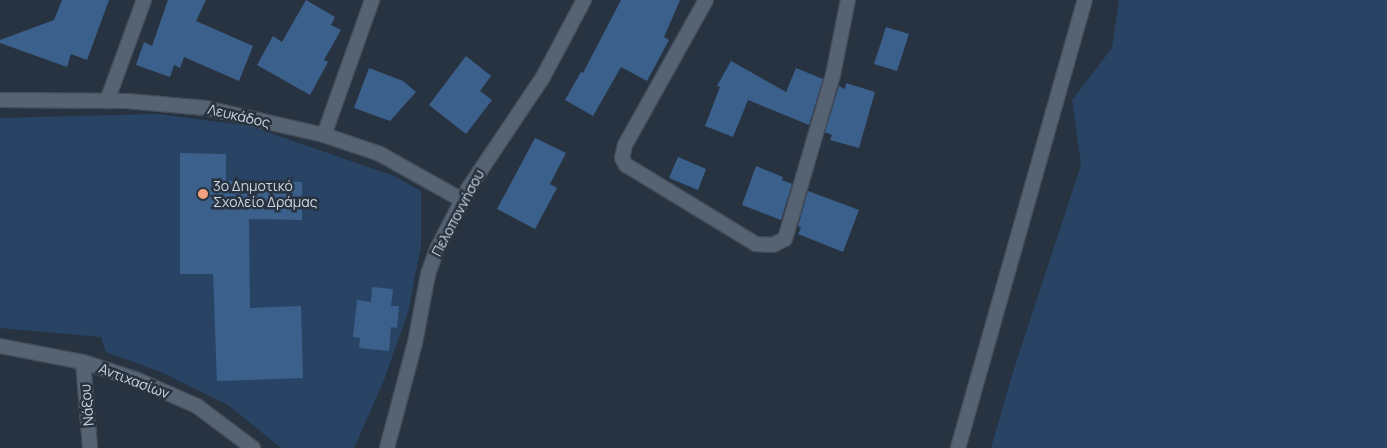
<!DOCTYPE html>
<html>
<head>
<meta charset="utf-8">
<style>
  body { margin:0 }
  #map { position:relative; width:1387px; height:448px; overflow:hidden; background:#283341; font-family:Manrope,sans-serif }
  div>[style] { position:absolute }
  .green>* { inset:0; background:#284364 }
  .building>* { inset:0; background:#3c608c }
  .roads { filter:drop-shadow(1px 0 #454e5a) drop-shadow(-1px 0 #454e5a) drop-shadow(0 1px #454e5a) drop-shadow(0 -1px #454e5a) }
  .minor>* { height:14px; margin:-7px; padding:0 7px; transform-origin:7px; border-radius:7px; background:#566372 }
  .tertiary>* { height:14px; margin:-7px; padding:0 7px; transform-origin:7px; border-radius:7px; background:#566372 }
  .dots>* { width:14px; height:14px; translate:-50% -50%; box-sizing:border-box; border:2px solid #283341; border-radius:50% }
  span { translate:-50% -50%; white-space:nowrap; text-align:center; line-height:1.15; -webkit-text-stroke:5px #283341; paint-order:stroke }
  .street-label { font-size:14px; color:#ced5de }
  .poi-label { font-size:14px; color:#ced5de }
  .left { translate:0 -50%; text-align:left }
</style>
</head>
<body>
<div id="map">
  <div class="green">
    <div style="clip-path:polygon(1119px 0,1387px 0,1387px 448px,991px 448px,1013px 372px,1081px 165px,1072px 100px,1112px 48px)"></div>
    <div style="clip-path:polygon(158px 114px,250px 126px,394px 176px,421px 191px,421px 246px,408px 312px,384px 380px,354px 448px,281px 448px,228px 405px,161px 372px,106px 352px,101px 337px,0 328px,0 118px)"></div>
  </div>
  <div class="building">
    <div style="clip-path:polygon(62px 0,109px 0,87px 60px,71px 54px,67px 67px,0 43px,0 40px,54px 20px)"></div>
    <div style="clip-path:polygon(168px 0,206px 0,196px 21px,253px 46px,239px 81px,184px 57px,180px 68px,174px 65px,170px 77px,136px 65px,144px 42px,152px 46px)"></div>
    <div style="clip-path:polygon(306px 0,335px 17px,331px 25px,341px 30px,324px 60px,328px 62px,310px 95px,257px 65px,273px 36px,282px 42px)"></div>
    <div style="clip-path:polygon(621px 0,680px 0,664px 37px,669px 40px,647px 81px,621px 67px,593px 116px,565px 100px,581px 72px,583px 73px)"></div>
    <div style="clip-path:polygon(886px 27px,909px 34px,897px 71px,874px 64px)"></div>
    <div style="clip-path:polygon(466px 56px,491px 76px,480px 91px,492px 100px,466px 134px,429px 105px)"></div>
    <div style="clip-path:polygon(731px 61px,786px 92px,796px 68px,823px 79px,809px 125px,748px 100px,733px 137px,705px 126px,720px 87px,717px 86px)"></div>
    <div style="clip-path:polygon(369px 68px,403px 81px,416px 92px,390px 121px,354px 108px)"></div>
    <div style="clip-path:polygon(846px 83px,875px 92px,859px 148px,830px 140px,832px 135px,825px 132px,839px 86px,845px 89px)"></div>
    <div style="clip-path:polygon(535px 138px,566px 153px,550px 184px,557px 188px,535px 229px,497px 209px)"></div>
    <div style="clip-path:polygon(180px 153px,226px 154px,226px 181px,302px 182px,302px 220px,249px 219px,250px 308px,301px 306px,303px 378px,217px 381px,213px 274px,180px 274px)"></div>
    <div style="clip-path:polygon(678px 157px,706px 169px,698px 190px,669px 178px)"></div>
    <div style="clip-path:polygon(756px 166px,783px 177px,782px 180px,792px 184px,781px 220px,742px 205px)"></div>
    <div style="clip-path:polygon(808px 191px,859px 210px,843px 252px,798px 234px,801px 228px,798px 226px)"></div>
    <div style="clip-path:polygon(372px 287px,393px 289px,391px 306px,399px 306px,397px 328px,391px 327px,389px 351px,359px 348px,360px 338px,353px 337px,357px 300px,371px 302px)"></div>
  </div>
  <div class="roads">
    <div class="minor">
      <div style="left:706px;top:0;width:166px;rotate:119.2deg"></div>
      <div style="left:625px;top:145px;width:13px;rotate:103deg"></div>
      <div style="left:622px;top:158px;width:8px;rotate:60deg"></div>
      <div style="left:626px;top:165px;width:152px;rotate:31.3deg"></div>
      <div style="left:756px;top:244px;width:17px;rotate:3deg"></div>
      <div style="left:773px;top:245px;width:13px;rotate:-27deg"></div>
      <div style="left:785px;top:239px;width:171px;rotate:-73.7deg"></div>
      <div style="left:833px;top:75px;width:76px;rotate:-78.7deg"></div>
      <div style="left:0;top:100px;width:127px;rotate:0.5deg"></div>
      <div style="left:127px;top:101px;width:79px;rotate:5.1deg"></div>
      <div style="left:206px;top:108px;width:121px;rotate:12.9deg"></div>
      <div style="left:324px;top:135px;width:59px;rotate:18.7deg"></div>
      <div style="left:380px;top:154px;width:94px;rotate:29.3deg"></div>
      <div style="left:107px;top:101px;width:108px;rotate:-69.9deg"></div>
      <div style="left:324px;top:135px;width:143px;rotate:-70.4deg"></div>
      <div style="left:0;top:346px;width:85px;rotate:10.9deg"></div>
      <div style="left:83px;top:362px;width:55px;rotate:18.1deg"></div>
      <div style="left:135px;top:379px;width:68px;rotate:23.5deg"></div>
      <div style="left:197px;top:406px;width:70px;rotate:36.9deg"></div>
      <div style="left:83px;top:362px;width:86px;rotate:85.3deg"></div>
      <div style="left:387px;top:448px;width:109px;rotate:-75.1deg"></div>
      <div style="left:415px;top:343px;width:70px;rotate:-79.3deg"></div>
      <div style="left:428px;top:274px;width:27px;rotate:-70deg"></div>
      <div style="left:437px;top:249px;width:68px;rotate:-62.7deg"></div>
      <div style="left:468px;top:189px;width:135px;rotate:-56.2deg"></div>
      <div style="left:543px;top:77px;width:87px;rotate:-62deg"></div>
    </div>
    <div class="tertiary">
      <div style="left:958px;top:448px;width:466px;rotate:-74.2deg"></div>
    </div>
  </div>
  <div class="dots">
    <div style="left:203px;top:194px;background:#f1a17d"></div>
  </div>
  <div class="street-label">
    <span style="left:239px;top:116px;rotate:13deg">Λευκάδος</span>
    <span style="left:458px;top:213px;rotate:-62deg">Πελοποννήσου</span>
    <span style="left:134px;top:381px;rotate:21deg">Αντιχασίων</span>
    <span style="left:87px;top:405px;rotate:-95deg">Νάξου</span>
  </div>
  <div class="poi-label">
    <span class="left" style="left:213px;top:194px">3ο Δημοτικό<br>Σχολείο Δράμας</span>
  </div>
</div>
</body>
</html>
